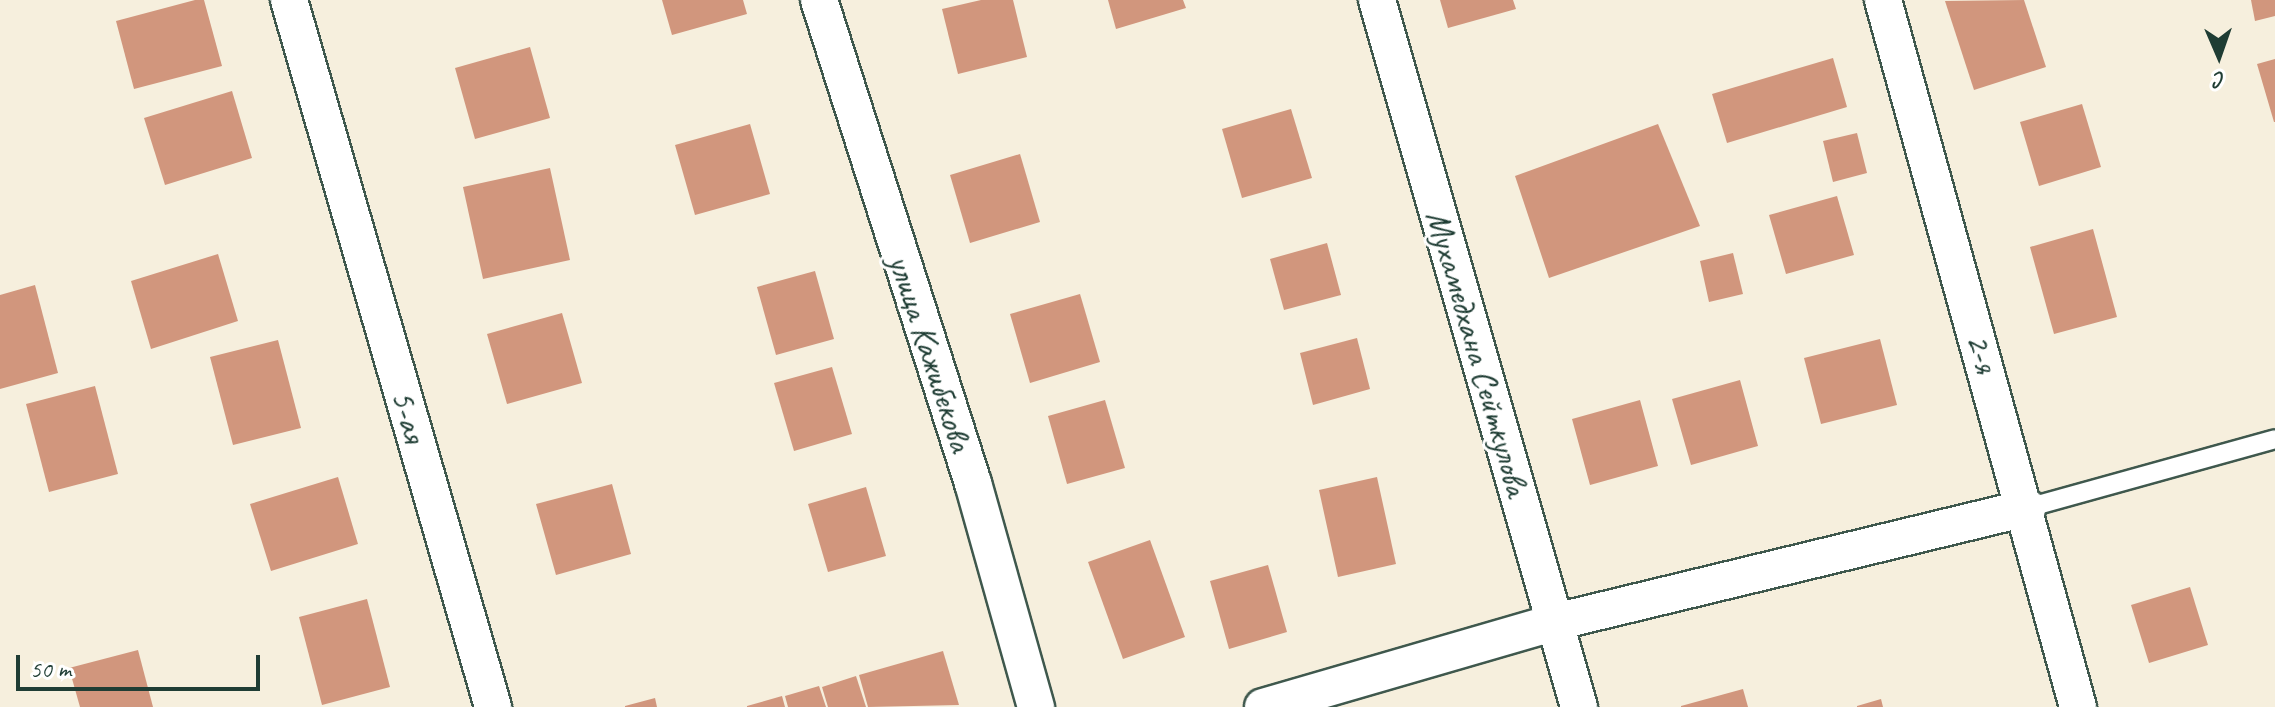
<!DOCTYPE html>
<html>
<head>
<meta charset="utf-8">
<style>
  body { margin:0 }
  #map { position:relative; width:2275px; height:707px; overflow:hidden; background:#f6efdd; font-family:Caveat,sans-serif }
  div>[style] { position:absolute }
  .building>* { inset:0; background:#d1967d }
  .roads { filter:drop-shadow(2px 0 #3f584d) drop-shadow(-2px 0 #3f584d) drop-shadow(0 2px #3f584d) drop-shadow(0 -2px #3f584d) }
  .service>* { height:18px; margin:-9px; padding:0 9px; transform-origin:9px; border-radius:9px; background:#fff }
  .minor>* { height:36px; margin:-18px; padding:0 18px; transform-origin:18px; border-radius:18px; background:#fff }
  span { translate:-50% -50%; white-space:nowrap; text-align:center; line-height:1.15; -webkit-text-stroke:6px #fff; paint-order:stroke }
  .street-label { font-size:34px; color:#1f3d34 }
  .north { position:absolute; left:2179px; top:16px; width:80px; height:80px; -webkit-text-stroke:6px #fff; paint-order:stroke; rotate:178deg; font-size:22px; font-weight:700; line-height:32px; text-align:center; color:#1f3d34 }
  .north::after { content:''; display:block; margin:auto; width:28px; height:36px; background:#1f3d34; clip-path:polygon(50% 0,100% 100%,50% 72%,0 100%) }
  .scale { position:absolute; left:16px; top:655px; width:244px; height:36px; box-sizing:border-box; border:4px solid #1f3d34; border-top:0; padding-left:10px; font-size:24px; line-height:28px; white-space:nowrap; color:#1f3d34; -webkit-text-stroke:6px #fff; paint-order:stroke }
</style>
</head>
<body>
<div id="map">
  <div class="building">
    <div style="clip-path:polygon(195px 0,204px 0,222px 66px,134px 89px,116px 21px)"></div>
    <div style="clip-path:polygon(662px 0,743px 0,747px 14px,672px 35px)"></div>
    <div style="clip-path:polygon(981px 0,1013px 0,1027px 57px,958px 74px,942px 9px)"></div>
    <div style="clip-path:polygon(1108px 0,1183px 0,1186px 8px,1116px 29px)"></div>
    <div style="clip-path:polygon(1440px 0,1513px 0,1516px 9px,1448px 28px)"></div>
    <div style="clip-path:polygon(2024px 0,2046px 67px,1974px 90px,1945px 1px)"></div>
    <div style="clip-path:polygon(2251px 0,2275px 0,2275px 16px,2255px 21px)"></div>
    <div style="clip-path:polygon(530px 47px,550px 118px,475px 139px,455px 68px)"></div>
    <div style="clip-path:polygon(1833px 58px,1847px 107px,1727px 143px,1712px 94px)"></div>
    <div style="clip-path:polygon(2275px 59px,2275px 122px,2274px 122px,2257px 64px)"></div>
    <div style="clip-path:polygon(232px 91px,252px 158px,165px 185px,144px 118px)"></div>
    <div style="clip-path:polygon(2082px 104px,2101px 167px,2039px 186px,2020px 122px)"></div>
    <div style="clip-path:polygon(1291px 109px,1312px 178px,1242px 198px,1222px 129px)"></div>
    <div style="clip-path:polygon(750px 124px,770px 194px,695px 215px,675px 145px)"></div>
    <div style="clip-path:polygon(1658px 124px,1700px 226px,1549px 278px,1515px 176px)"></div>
    <div style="clip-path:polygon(1857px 133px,1867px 173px,1833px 182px,1823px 141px)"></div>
    <div style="clip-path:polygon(1020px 154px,1040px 222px,970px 243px,950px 175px)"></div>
    <div style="clip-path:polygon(550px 168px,570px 260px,483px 279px,463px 187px)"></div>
    <div style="clip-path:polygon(1837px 196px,1854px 255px,1786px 274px,1769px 215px)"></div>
    <div style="clip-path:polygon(2093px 229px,2117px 317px,2054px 334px,2030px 247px)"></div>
    <div style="clip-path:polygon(1327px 243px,1341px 295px,1284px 310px,1270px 259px)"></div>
    <div style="clip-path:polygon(1733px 253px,1743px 294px,1709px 302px,1700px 261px)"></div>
    <div style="clip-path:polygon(218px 254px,238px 321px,151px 349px,131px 281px)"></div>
    <div style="clip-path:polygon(815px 271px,834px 339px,776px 355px,757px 287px)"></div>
    <div style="clip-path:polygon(35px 285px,58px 373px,0 389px,0 295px)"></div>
    <div style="clip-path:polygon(1080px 294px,1100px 362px,1030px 383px,1010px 314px)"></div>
    <div style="clip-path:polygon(562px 313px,582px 383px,507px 404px,487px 334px)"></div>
    <div style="clip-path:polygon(1357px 338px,1370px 389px,1313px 405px,1300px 353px)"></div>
    <div style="clip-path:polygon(1880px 339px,1897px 405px,1821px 424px,1804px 358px)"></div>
    <div style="clip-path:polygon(278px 340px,301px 428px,233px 445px,210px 357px)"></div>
    <div style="clip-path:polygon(832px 367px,852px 434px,794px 451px,774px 383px)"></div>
    <div style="clip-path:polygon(1740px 380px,1758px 446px,1691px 465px,1672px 399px)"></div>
    <div style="clip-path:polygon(95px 386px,118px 474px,49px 492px,26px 404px)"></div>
    <div style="clip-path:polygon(1105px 400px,1125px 468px,1067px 484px,1048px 416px)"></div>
    <div style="clip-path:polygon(1640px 400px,1658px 466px,1590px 485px,1572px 419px)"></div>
    <div style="clip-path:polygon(338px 477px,358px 544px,271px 571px,250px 504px)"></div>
    <div style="clip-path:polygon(1377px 477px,1396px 564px,1338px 577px,1319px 490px)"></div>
    <div style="clip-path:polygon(612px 484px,631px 554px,556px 575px,536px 504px)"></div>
    <div style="clip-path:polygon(866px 487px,886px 556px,828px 572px,808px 504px)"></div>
    <div style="clip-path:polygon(1150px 540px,1185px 637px,1123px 659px,1088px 562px)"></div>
    <div style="clip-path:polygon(1268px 565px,1287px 632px,1229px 649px,1210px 581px)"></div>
    <div style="clip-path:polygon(2190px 587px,2208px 645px,2149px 663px,2131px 605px)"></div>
    <div style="clip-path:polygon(367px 599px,390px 687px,322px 705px,299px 617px)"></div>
    <div style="clip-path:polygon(138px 650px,153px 707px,80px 707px,69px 668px)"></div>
    <div style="clip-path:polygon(943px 651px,959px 705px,868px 707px,859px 675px)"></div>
    <div style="clip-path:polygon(856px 676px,866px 707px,828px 707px,822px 687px)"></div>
    <div style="clip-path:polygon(819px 686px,826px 707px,788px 707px,785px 696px)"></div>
    <div style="clip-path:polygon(1743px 689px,1748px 707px,1681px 707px,1681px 706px)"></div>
    <div style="clip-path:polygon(782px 696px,785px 707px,747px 707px,747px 706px)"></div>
    <div style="clip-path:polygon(655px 698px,657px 707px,625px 707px,625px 706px)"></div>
    <div style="clip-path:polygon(1881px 699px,1883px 707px,1857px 707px,1857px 706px)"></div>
  </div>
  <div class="roads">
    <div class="service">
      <div style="left:2027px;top:508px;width:257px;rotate:-15.5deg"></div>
    </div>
    <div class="minor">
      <div style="left:289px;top:0;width:736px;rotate:73.9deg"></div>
      <div style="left:819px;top:0;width:507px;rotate:72.32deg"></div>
      <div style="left:973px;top:483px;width:233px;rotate:74.3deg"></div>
      <div style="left:1377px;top:0;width:735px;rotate:74.05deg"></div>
      <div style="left:1883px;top:0;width:733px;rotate:74.58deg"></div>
      <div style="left:1263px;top:707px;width:304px;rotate:-16.2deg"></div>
      <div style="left:1555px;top:622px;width:486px;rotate:-13.6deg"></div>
    </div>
  </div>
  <div class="street-label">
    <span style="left:931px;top:353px;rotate:72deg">улица Кажибекова</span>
    <span style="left:1478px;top:353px;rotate:74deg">Мухамедхана Сейткулова</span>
    <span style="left:1983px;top:353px;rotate:74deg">2-я</span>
    <span style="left:409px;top:416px;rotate:74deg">5-ая</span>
  </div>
  <div class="north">С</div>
  <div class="scale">50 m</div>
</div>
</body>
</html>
